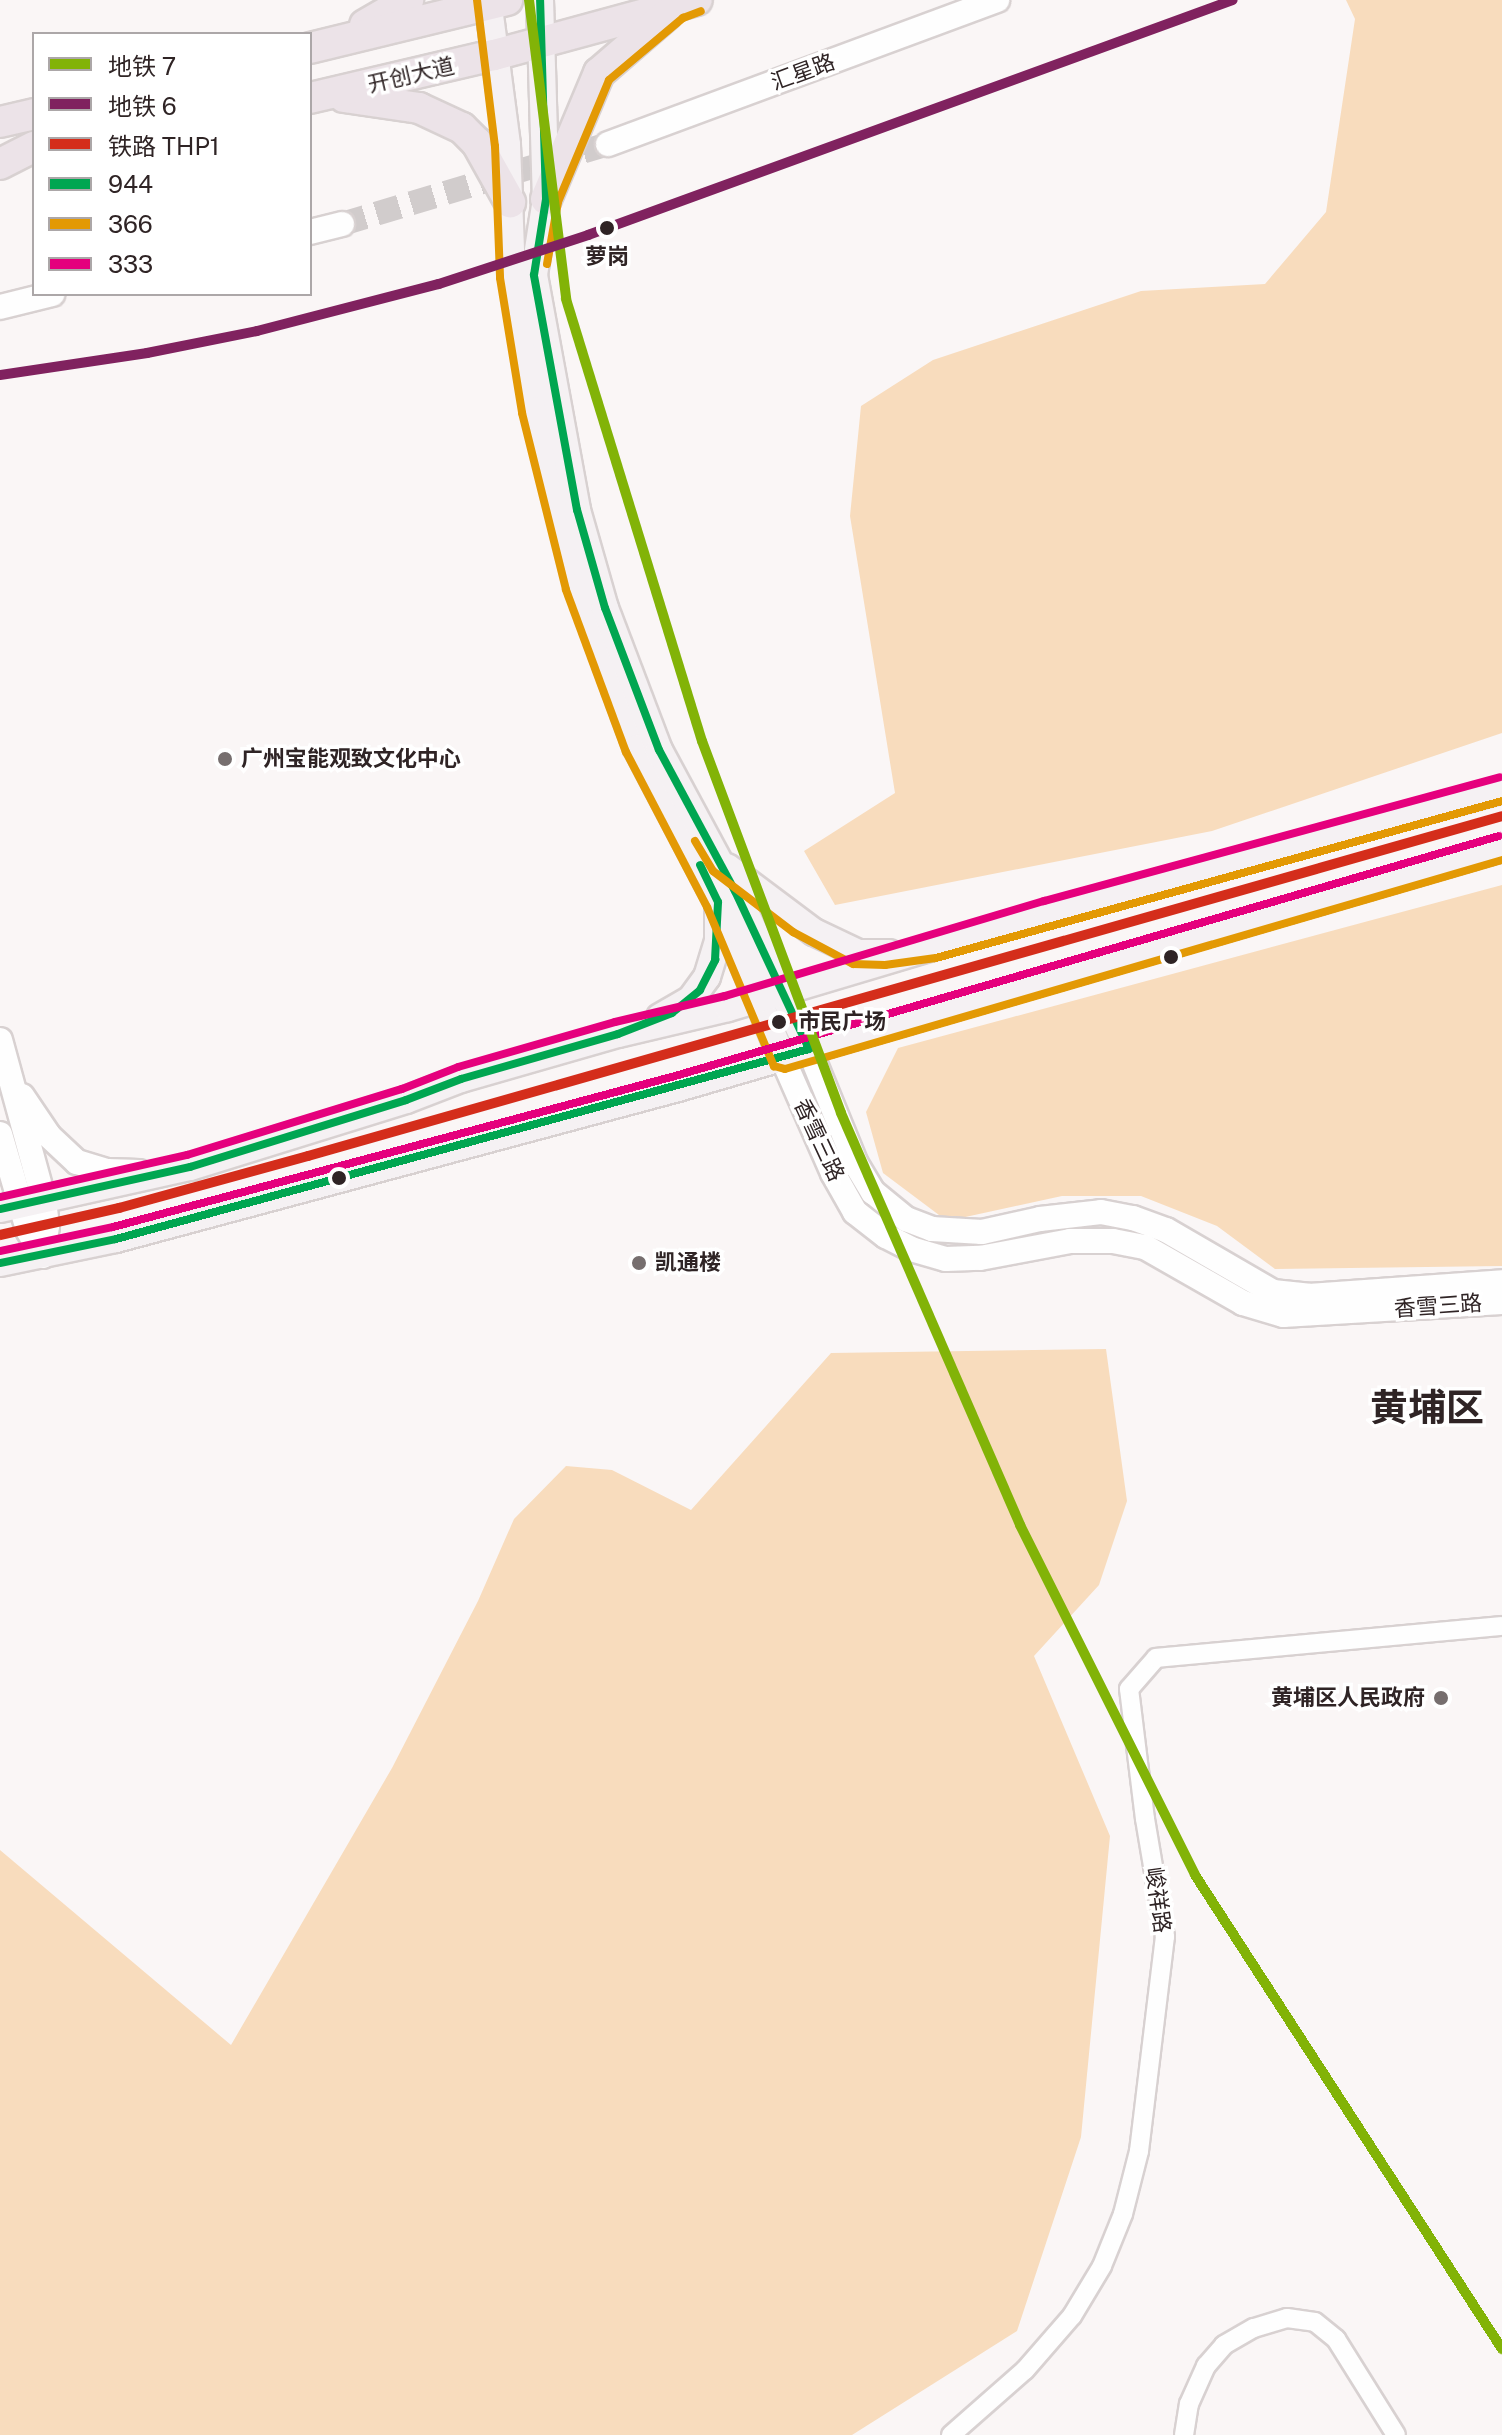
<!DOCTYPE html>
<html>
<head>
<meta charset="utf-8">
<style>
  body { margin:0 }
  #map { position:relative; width:1502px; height:2435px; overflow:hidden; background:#faf6f6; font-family:"Public Sans","Noto Sans SC",sans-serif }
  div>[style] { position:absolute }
  .green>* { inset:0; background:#f8dcbd }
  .tertiary-tunnel>* { height:24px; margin-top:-12px; transform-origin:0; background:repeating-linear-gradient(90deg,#d1cccc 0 24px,transparent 0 36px) }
  .roads { filter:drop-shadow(2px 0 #d8d1d1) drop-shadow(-2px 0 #d8d1d1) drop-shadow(0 2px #d8d1d1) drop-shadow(0 -2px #d8d1d1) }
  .minor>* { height:18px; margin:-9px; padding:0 9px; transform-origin:9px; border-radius:9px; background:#fefefe }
  .tertiary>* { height:24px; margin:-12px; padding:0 12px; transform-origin:12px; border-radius:12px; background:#fefefe }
  .secondary>* { height:26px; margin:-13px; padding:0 13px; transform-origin:13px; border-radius:13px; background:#f5f1f3 }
  .primary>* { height:30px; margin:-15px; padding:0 15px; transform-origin:15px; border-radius:15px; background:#ece3e8 }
  .bus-1>* { height:8px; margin:-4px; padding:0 4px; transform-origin:4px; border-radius:4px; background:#00a651 }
  .bus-2>* { height:8px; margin:-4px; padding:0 4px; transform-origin:4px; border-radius:4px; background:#e39904 }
  .bus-3>* { height:8px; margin:-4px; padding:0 4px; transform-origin:4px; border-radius:4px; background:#e5007d }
  .rail-1>* { height:10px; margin:-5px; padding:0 5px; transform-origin:5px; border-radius:5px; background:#d42d1b }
  .metro-1>* { height:10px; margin:-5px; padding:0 5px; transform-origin:5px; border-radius:5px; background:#82b307 }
  .metro-2>* { height:10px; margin:-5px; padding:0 5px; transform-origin:5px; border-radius:5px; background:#80225f }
  .dots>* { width:22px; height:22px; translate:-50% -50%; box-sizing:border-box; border:4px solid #fff; border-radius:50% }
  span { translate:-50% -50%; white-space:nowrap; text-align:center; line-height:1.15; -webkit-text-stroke:7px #fff; paint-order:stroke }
  .street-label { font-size:22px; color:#2f2425 }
  .stop-label { font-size:22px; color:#2f2425; font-weight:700 }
  .left { translate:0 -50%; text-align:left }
  .poi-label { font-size:22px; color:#2f2425; font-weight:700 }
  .right { translate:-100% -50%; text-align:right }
  .town-label { font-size:38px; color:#2f2425; font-weight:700 }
  .legend { position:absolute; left:32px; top:32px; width:280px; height:264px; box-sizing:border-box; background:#fff; border:2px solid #aca7a8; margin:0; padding:10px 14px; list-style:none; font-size:24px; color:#2f2425 }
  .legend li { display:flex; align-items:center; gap:16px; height:40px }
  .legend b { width:40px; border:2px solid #aca7a8 }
</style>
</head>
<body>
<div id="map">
  <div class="green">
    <div style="clip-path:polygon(1346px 0,1502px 0,1502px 733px,1212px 831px,835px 905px,804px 851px,895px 793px,850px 516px,861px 406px,933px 360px,1141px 291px,1265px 284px,1326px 212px,1355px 19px)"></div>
    <div style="clip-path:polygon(1502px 885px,1502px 1266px,1275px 1269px,1217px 1226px,1141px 1196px,1062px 1196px,947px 1221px,883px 1173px,866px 1112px,898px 1048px)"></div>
    <div style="clip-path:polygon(1106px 1349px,1127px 1501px,1099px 1585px,1034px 1656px,1110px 1836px,1081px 2137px,1017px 2331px,852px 2435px,0 2435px,0 1850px,231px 2045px,392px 1768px,478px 1601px,514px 1519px,566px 1466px,612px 1470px,691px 1510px,831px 1353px)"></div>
  </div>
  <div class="tertiary-tunnel">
    <div style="left:342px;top:224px;width:278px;rotate:-16.7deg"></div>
  </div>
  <div class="roads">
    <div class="minor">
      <div style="left:951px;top:2435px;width:98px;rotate:-41.3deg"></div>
      <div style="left:1025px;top:2370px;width:72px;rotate:-49deg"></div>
      <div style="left:1072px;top:2316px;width:58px;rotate:-59deg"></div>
      <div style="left:1102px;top:2266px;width:56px;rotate:-68deg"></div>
      <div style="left:1123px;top:2214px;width:65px;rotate:-75.7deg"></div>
      <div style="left:1139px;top:2151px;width:216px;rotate:-83.1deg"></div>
      <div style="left:1165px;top:1937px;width:120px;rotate:-99.6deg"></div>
      <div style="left:1145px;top:1819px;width:131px;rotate:-97deg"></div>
      <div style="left:1129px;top:1689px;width:41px;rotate:-48.9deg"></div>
      <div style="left:1156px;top:1658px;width:347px;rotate:-5.3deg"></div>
      <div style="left:1184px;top:2435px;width:31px;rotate:-81deg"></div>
      <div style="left:1189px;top:2404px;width:42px;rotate:-65.9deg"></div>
      <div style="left:1206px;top:2366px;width:28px;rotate:-49deg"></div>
      <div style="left:1224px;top:2345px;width:34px;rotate:-30deg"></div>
      <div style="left:1254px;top:2328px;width:34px;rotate:-17deg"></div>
      <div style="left:1287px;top:2318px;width:28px;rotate:8deg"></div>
      <div style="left:1315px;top:2322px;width:27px;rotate:39deg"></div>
      <div style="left:1336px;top:2339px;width:113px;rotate:58deg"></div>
    </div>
    <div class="tertiary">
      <div style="left:608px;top:144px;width:415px;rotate:-20.3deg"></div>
      <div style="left:310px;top:232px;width:33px;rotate:-14deg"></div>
      <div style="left:0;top:307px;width:54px;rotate:-14deg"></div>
      <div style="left:0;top:1040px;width:167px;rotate:74.7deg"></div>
      <div style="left:44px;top:1201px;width:25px;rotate:83deg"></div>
      <div style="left:47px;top:1226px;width:30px;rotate:98deg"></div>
      <div style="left:809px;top:1049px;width:124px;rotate:67.8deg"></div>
      <div style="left:856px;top:1164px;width:33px;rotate:59deg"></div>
      <div style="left:873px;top:1192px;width:43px;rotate:39.3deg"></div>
      <div style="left:906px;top:1219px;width:28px;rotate:21deg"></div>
      <div style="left:932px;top:1229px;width:50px;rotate:3.4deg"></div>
      <div style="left:982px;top:1232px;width:59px;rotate:-12.6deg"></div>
      <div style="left:1040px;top:1219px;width:61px;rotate:-6.5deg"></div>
      <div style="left:1101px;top:1212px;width:33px;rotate:11deg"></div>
      <div style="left:1133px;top:1218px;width:35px;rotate:20deg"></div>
      <div style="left:1166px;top:1230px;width:124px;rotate:30.1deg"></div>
      <div style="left:1273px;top:1292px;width:36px;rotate:6deg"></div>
      <div style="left:1309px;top:1296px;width:194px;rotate:-4.1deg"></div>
      <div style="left:782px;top:1057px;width:127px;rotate:66.3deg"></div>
      <div style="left:833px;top:1173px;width:45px;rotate:60.6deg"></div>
      <div style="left:855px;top:1212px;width:39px;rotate:38deg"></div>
      <div style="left:886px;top:1236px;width:28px;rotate:27deg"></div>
      <div style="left:911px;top:1249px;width:36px;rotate:16deg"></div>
      <div style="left:946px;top:1259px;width:34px;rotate:-2deg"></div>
      <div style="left:980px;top:1258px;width:92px;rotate:-10.7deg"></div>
      <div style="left:1070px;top:1241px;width:43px"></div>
      <div style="left:1113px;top:1241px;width:33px;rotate:11deg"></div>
      <div style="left:1145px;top:1247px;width:113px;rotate:29.7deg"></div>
      <div style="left:1243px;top:1303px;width:42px;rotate:16.7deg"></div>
      <div style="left:1283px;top:1315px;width:219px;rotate:-3.4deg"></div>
      <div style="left:22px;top:1096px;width:48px;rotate:56deg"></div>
      <div style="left:49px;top:1136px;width:38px;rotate:43deg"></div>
      <div style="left:77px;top:1162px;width:31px;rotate:17deg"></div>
      <div style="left:107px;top:1171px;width:32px;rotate:2deg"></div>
      <div style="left:0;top:1134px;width:100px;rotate:73.7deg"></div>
      <div style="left:28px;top:1230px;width:30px;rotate:60deg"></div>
    </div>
    <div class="secondary">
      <div style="left:488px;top:0;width:146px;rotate:82.5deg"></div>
      <div style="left:507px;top:145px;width:131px;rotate:87.8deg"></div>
      <div style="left:512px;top:276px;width:136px;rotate:80.7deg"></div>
      <div style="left:534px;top:410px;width:182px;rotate:76deg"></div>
      <div style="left:578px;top:587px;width:171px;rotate:69.9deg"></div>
      <div style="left:637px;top:748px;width:174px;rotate:62.3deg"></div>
      <div style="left:718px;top:902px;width:168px;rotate:67.6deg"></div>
      <div style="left:540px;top:0;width:199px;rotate:88.3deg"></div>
      <div style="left:546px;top:199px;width:77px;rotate:99deg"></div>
      <div style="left:534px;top:275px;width:239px;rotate:79.6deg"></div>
      <div style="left:577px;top:510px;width:102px;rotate:74.1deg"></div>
      <div style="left:605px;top:608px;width:152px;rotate:69.2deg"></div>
      <div style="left:659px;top:750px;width:160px;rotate:61.7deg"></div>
      <div style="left:735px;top:891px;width:174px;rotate:64.9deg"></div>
      <div style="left:727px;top:867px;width:109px;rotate:36.8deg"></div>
      <div style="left:814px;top:932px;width:49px;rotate:25.5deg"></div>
      <div style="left:858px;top:953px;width:31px"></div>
      <div style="left:660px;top:1017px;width:36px;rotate:-30deg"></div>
      <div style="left:691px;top:999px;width:27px;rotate:-54deg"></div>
      <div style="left:707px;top:977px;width:38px;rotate:-73deg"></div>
      <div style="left:718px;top:941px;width:31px;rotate:-90deg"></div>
      <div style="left:0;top:1209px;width:195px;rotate:-12.5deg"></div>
      <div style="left:190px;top:1167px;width:226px;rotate:-17.2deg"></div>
      <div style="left:406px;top:1100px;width:59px;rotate:-20.9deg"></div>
      <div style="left:461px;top:1079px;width:163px;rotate:-16deg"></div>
      <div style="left:618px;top:1034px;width:113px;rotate:-13.3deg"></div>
      <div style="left:728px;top:1008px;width:333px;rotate:-16.6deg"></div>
      <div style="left:1047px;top:913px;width:472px;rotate:-15.2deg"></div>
      <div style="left:0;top:1263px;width:118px;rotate:-11.7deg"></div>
      <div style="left:116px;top:1239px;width:582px;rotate:-15.04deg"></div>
      <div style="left:678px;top:1088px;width:858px;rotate:-16.24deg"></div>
    </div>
    <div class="primary">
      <div style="left:365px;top:25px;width:50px;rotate:-30.2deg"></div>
      <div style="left:310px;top:48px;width:203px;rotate:-13.7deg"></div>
      <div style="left:344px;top:97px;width:76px;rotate:8.3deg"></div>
      <div style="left:419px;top:108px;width:47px;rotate:24.9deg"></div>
      <div style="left:462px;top:128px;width:21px;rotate:45deg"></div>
      <div style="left:477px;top:143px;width:68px;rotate:60.8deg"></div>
      <div style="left:310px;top:98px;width:189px;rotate:-13.2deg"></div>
      <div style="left:494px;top:55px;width:210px;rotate:-15.2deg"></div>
      <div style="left:0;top:122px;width:35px;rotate:-13deg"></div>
      <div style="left:0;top:164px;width:38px;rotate:-27deg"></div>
      <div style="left:546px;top:199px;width:137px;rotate:-67.2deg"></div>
      <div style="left:599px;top:73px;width:89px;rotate:-40.9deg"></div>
    </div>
  </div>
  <div class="bus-1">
    <div style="left:0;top:1209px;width:195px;rotate:-12.5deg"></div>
    <div style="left:190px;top:1167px;width:226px;rotate:-17.2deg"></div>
    <div style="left:406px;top:1100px;width:59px;rotate:-20.9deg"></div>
    <div style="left:461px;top:1079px;width:163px;rotate:-16deg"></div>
    <div style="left:618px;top:1034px;width:58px;rotate:-21.3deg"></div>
    <div style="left:672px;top:1013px;width:36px;rotate:-39deg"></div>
    <div style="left:700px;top:990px;width:34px;rotate:-63deg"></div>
    <div style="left:715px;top:960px;width:58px;rotate:-87deg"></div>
    <div style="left:718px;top:902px;width:41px;rotate:-115.9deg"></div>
    <div style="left:0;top:1263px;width:118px;rotate:-11.7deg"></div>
    <div style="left:116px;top:1239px;width:719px;rotate:-15.33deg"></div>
    <div style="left:809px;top:1049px;width:174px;rotate:-115.1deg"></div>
    <div style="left:735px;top:891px;width:160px;rotate:-118.3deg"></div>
    <div style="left:659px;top:750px;width:152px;rotate:-110.8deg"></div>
    <div style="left:605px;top:608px;width:102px;rotate:-105.9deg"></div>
    <div style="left:577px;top:510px;width:239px;rotate:-100.4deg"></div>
    <div style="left:534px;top:275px;width:77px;rotate:-81deg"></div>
    <div style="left:546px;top:199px;width:199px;rotate:-91.7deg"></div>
  </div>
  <div class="bus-2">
    <div style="left:477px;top:0;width:147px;rotate:83deg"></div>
    <div style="left:495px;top:146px;width:132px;rotate:87.8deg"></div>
    <div style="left:500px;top:278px;width:137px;rotate:80.7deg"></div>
    <div style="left:522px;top:413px;width:182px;rotate:76deg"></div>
    <div style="left:566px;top:590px;width:173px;rotate:69.7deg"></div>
    <div style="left:626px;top:752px;width:175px;rotate:62.4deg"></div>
    <div style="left:707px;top:907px;width:173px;rotate:67.2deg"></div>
    <div style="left:774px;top:1066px;width:11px;rotate:15deg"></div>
    <div style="left:785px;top:1069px;width:747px;rotate:-16.25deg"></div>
    <div style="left:547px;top:264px;width:63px;rotate:-79.9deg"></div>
    <div style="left:558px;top:202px;width:132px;rotate:-67.3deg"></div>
    <div style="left:609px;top:80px;width:97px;rotate:-40deg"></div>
    <div style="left:683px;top:18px;width:19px;rotate:-21deg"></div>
    <div style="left:695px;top:841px;width:35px;rotate:59deg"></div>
    <div style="left:713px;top:871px;width:101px;rotate:37.3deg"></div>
    <div style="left:793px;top:932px;width:68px;rotate:28.1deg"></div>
    <div style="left:853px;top:964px;width:32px;rotate:2deg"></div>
    <div style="left:885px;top:965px;width:51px;rotate:-7.8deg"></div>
    <div style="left:936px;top:958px;width:587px;rotate:-15.5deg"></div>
  </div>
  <div class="bus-3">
    <div style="left:0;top:1197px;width:192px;rotate:-12.7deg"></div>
    <div style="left:187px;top:1155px;width:225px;rotate:-17.1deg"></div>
    <div style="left:402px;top:1089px;width:60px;rotate:-21.4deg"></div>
    <div style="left:458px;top:1067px;width:163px;rotate:-16deg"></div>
    <div style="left:615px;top:1022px;width:113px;rotate:-13.3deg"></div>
    <div style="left:725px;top:996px;width:333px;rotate:-16.6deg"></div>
    <div style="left:1044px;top:901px;width:472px;rotate:-15.2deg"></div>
    <div style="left:0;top:1251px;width:116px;rotate:-12deg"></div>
    <div style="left:113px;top:1227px;width:582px;rotate:-15.04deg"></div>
    <div style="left:675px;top:1076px;width:858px;rotate:-16.24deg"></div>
  </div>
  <div class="rail-1">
    <div style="left:0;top:1235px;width:122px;rotate:-12.8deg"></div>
    <div style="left:119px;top:1208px;width:196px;rotate:-15.4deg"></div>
    <div style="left:308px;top:1156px;width:1241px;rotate:-15.89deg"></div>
  </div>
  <div class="metro-1">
    <div style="left:529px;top:0;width:301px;rotate:82.9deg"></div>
    <div style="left:566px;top:299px;width:462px;rotate:72.9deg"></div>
    <div style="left:702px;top:741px;width:397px;rotate:69.5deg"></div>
    <div style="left:841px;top:1113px;width:449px;rotate:66.5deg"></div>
    <div style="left:1020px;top:1525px;width:391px;rotate:63.4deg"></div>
    <div style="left:1195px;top:1875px;width:565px;rotate:57.07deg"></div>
  </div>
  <div class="metro-2">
    <div style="left:0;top:375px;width:149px;rotate:-8.5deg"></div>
    <div style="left:147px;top:353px;width:112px;rotate:-11.3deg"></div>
    <div style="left:257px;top:331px;width:188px;rotate:-14.5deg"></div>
    <div style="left:439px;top:284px;width:157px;rotate:-18.2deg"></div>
    <div style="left:588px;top:235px;width:686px;rotate:-20.02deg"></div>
  </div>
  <div class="dots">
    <div style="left:607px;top:228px;background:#2f2425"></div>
    <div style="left:225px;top:759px;background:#766e6e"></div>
    <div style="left:1171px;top:957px;background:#2f2425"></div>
    <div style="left:779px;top:1022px;background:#2f2425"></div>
    <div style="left:339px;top:1178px;background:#2f2425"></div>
    <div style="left:639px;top:1263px;background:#766e6e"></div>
    <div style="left:1441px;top:1698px;background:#766e6e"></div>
  </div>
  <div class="street-label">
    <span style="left:803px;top:72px;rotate:-20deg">汇星路</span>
    <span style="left:411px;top:75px;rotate:-13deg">开创大道</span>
    <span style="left:819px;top:1140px;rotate:65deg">香雪三路</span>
    <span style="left:1438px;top:1306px;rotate:-4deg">香雪三路</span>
    <span style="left:1158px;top:1900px;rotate:82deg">峻祥路</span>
  </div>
  <div class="stop-label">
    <span style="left:607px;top:257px">萝岗</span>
    <span class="left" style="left:798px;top:1022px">市民广场</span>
  </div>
  <div class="poi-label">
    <span class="left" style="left:241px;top:759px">广州宝能观致文化中心</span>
    <span class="left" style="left:655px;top:1263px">凯通楼</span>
    <span class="right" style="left:1425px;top:1698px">黄埔区人民政府</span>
  </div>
  <div class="town-label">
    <span style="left:1427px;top:1408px">黄埔区</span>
  </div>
  <ul class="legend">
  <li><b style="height:10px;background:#82b307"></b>地铁 7</li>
  <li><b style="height:10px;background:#80225f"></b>地铁 6</li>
  <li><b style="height:10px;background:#d42d1b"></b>铁路 THP1</li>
  <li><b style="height:10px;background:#00a651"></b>944</li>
  <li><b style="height:10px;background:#e39904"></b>366</li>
  <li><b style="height:10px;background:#e5007d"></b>333</li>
  </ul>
</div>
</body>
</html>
